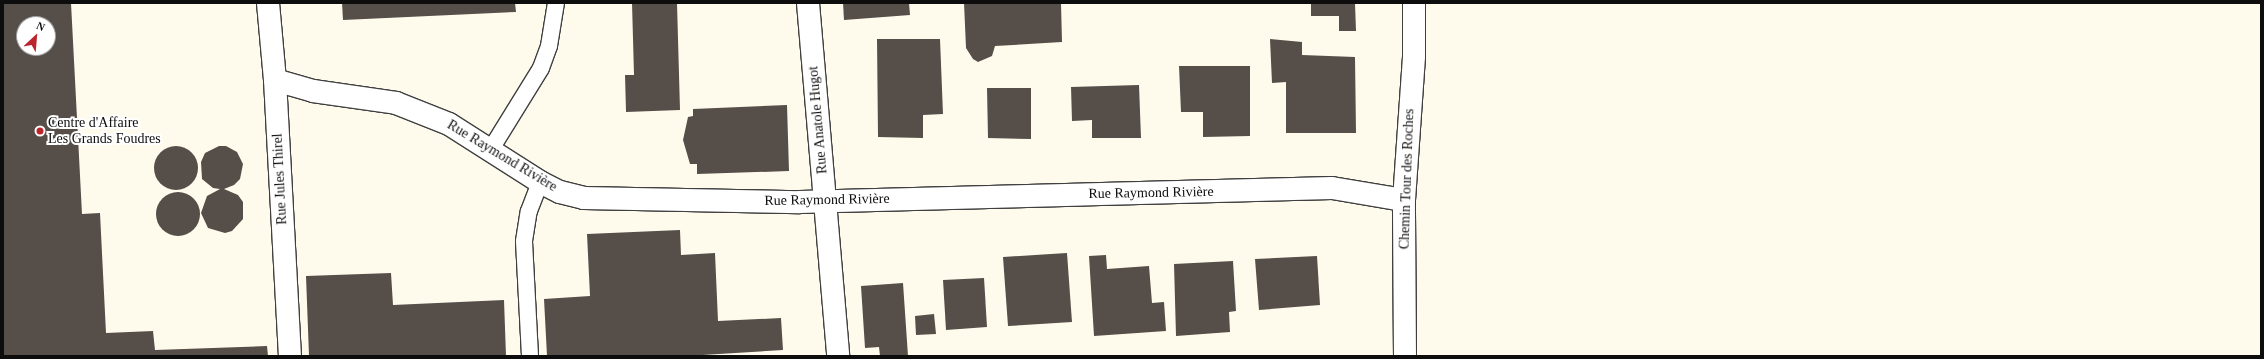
<!DOCTYPE html>
<html>
<head>
<meta charset="utf-8">
<style>
  body { margin:0 }
  #map { position:relative; width:2264px; height:359px; overflow:hidden; background:#fffbec; font-family:"Times New Roman",serif }
  div>[style] { position:absolute }
  .building>* { inset:0; background:#554e49 }
  .round { border-radius:50% }
  .roads { filter:drop-shadow(1px 0 #404040) drop-shadow(-1px 0 #404040) drop-shadow(0 1px #404040) drop-shadow(0 -1px #404040) }
  .service>* { height:16px; margin:-8px; padding:0 8px; transform-origin:8px; border-radius:8px; background:#fff }
  .minor>* { height:22px; margin:-11px; padding:0 11px; transform-origin:11px; border-radius:11px; background:#fff }
  .tertiary>* { height:22px; margin:-11px; padding:0 11px; transform-origin:11px; border-radius:11px; background:#fff }
  .dots>* { width:11px; height:11px; translate:-50% -50%; box-sizing:border-box; border:2px solid #fff; border-radius:50% }
  span { translate:-50% -50%; white-space:nowrap; text-align:center; line-height:1.15; -webkit-text-stroke:4px #fff; paint-order:stroke }
  .street-label { font-size:14px; color:#0d0d0d }
  .poi-label { font-size:14px; color:#0d0d0d }
  .left { translate:0 -50%; text-align:left }
  .frame { position:absolute; inset:0; border:4px solid #0d0d0d; pointer-events:none }
  .north { position:absolute; left:16px; top:16px; width:40px; height:40px; box-sizing:border-box; background:#fff; border:1px solid #9e9e9e; border-radius:50%; rotate:26deg; font-size:11px; font-weight:700; line-height:16px; text-align:center; color:#0d0d0d }
  .north::after { content:''; display:block; margin:auto; width:14px; height:18px; background:#bb262d; clip-path:polygon(50% 0,100% 100%,50% 72%,0 100%) }
</style>
</head>
<body>
<div id="map">
  <div class="building">
    <div style="clip-path:polygon(evenodd,3px 3px,71px 3px,82px 214px,100px 213px,106px 333px,153px 331px,155px 350px,267px 346px,268px 356px,3px 356px,3px 3px,24px 24px,48px 24px,48px 48px,24px 48px,24px 24px)"></div>
    <div style="clip-path:polygon(342px 3px,515px 3px,516px 12px,343px 20px)"></div>
    <div style="clip-path:polygon(632px 3px,677px 3px,680px 110px,626px 112px,625px 75px,634px 75px)"></div>
    <div style="clip-path:polygon(843px 3px,909px 3px,910px 15px,844px 20px)"></div>
    <div style="clip-path:polygon(964px 3px,1061px 3px,1062px 42px,995px 46px,992px 56px,978px 62px,973px 59px,966px 48px)"></div>
    <div style="clip-path:polygon(1311px 3px,1355px 3px,1356px 31px,1339px 31px,1339px 16px,1311px 16px)"></div>
    <div style="clip-path:polygon(877px 39px,940px 39px,943px 114px,923px 115px,923px 138px,878px 137px)"></div>
    <div style="clip-path:polygon(1270px 39px,1302px 42px,1302px 55px,1355px 57px,1356px 133px,1286px 133px,1286px 82px,1272px 83px)"></div>
    <div style="clip-path:polygon(1179px 66px,1250px 66px,1250px 136px,1203px 137px,1203px 112px,1181px 112px)"></div>
    <div style="clip-path:polygon(1139px 85px,1141px 138px,1092px 138px,1092px 120px,1072px 121px,1071px 87px)"></div>
    <div style="clip-path:polygon(987px 88px,1031px 88px,1031px 139px,988px 138px)"></div>
    <div style="clip-path:polygon(787px 105px,789px 171px,697px 174px,697px 164px,690px 164px,683px 140px,688px 117px,693px 116px,693px 109px)"></div>
    <div style="clip-path:polygon(219px 146px,226px 146px,237px 152px,243px 164px,240px 179px,234px 185px,224px 189px,238px 195px,243px 202px,243px 219px,232px 231px,225px 233px,208px 228px,201px 213px,207px 196px,220px 189px,213px 188px,202px 179px,201px 162px,205px 153px)"></div>
    <div class="round" style="left:154px;top:146px;width:44px;height:44px"></div>
    <div class="round" style="left:156px;top:192px;width:44px;height:44px"></div>
    <div style="clip-path:polygon(680px 230px,681px 255px,715px 253px,718px 321px,781px 318px,783px 350px,686px 356px,547px 356px,544px 299px,590px 296px,587px 234px)"></div>
    <div style="clip-path:polygon(1067px 253px,1072px 322px,1008px 326px,1003px 257px)"></div>
    <div style="clip-path:polygon(1106px 255px,1107px 269px,1149px 266px,1152px 303px,1164px 302px,1166px 331px,1094px 336px,1089px 256px)"></div>
    <div style="clip-path:polygon(1317px 256px,1320px 305px,1259px 310px,1255px 259px)"></div>
    <div style="clip-path:polygon(1233px 261px,1236px 311px,1229px 312px,1230px 332px,1176px 336px,1174px 264px)"></div>
    <div style="clip-path:polygon(391px 273px,393px 305px,504px 300px,506px 356px,309px 356px,306px 276px)"></div>
    <div style="clip-path:polygon(984px 278px,987px 327px,946px 330px,943px 280px)"></div>
    <div style="clip-path:polygon(903px 283px,908px 356px,880px 356px,879px 347px,865px 348px,861px 286px)"></div>
    <div style="clip-path:polygon(934px 314px,936px 334px,916px 335px,915px 316px)"></div>
  </div>
  <div class="roads">
    <div class="service">
      <div style="left:491px;top:149px;width:95px;rotate:-58.3deg"></div>
      <div style="left:541px;top:68px;width:23px;rotate:-70deg"></div>
      <div style="left:549px;top:46px;width:44px;rotate:-80.8deg"></div>
      <div style="left:530px;top:356px;width:115px;rotate:-93deg"></div>
      <div style="left:524px;top:241px;width:30px;rotate:-81deg"></div>
      <div style="left:529px;top:211px;width:31px;rotate:-69deg"></div>
    </div>
    <div class="minor">
      <div style="left:808px;top:3px;width:354px;rotate:85.1deg"></div>
      <div style="left:275px;top:80px;width:276px;rotate:86.9deg"></div>
    </div>
    <div class="tertiary">
      <div style="left:268px;top:3px;width:77px;rotate:84.8deg"></div>
      <div style="left:275px;top:80px;width:40px;rotate:16deg"></div>
      <div style="left:313px;top:91px;width:84px;rotate:8.2deg"></div>
      <div style="left:396px;top:103px;width:57px;rotate:21.6deg"></div>
      <div style="left:449px;top:124px;width:108px;rotate:32.5deg"></div>
      <div style="left:540px;top:182px;width:22px;rotate:27deg"></div>
      <div style="left:560px;top:192px;width:25px;rotate:14deg"></div>
      <div style="left:584px;top:198px;width:216px;rotate:1.1deg"></div>
      <div style="left:800px;top:202px;width:532px;rotate:-1.51deg"></div>
      <div style="left:1332px;top:188px;width:73px;rotate:9.5deg"></div>
      <div style="left:1405px;top:356px;width:156px;rotate:-90.4deg"></div>
      <div style="left:1404px;top:200px;width:144px;rotate:-86deg"></div>
      <div style="left:1414px;top:56px;width:53px;rotate:-90deg"></div>
    </div>
  </div>
  <div class="dots">
    <div style="left:40px;top:131px;background:#bb262d"></div>
  </div>
  <div class="street-label">
    <span style="left:818px;top:120px;rotate:-95deg">Rue Anatole Hugot</span>
    <span style="left:502px;top:156px;rotate:31deg">Rue Raymond Rivière</span>
    <span style="left:280px;top:179px;rotate:-93deg">Rue Jules Thirel</span>
    <span style="left:1407px;top:179px;rotate:-88deg">Chemin Tour des Roches</span>
    <span style="left:1151px;top:193px;rotate:-1deg">Rue Raymond Rivière</span>
    <span style="left:827px;top:200px;rotate:-1deg">Rue Raymond Rivière</span>
  </div>
  <div class="poi-label">
    <span class="left" style="left:48px;top:131px">Centre d'Affaire<br>Les Grands Foudres</span>
  </div>
  <div class="frame"></div>
  <div class="north">N</div>
</div>
</body>
</html>
